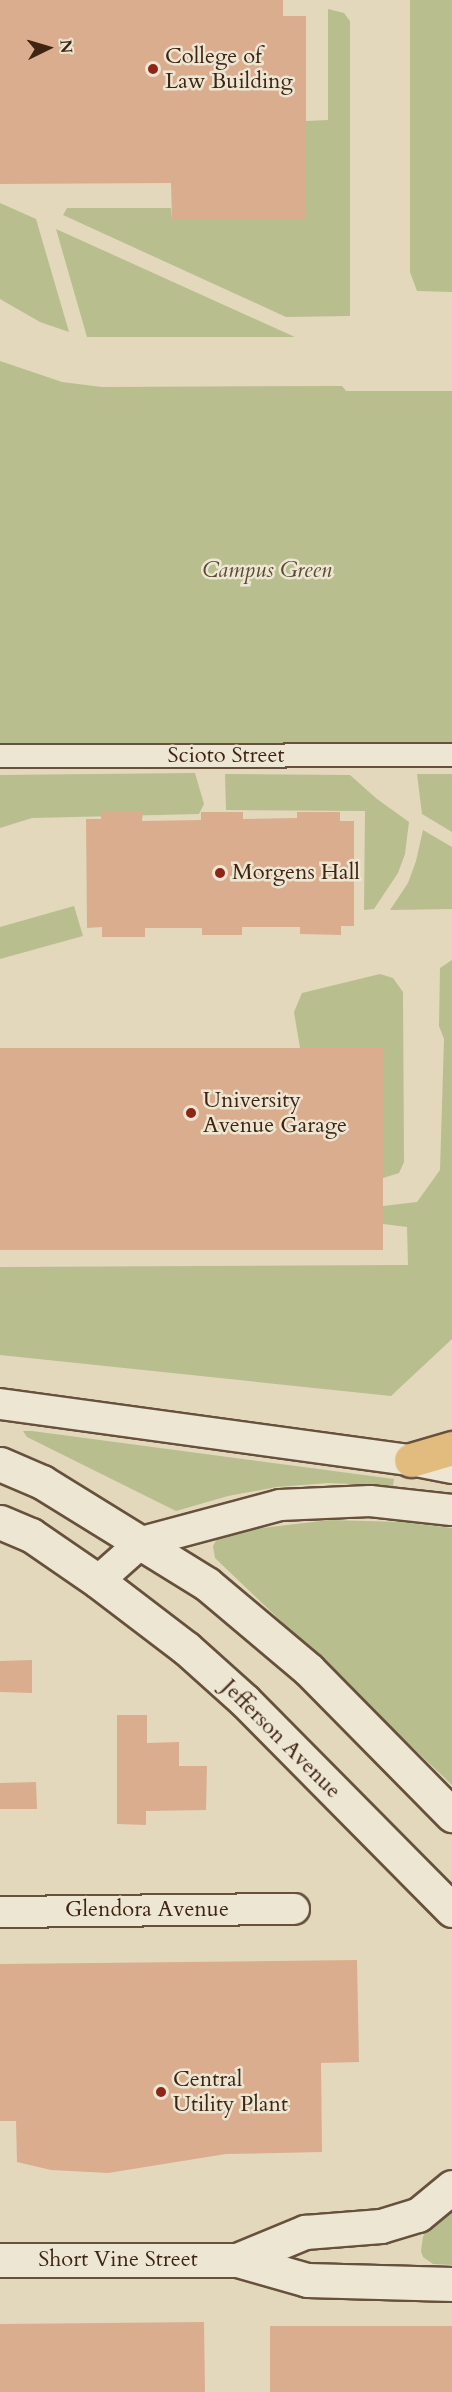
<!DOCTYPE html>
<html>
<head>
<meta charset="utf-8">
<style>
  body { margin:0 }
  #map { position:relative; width:452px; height:2392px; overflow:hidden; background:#e3d8bc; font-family:Cardo,serif }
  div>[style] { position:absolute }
  .green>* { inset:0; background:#b8be8e }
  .building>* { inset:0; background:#dbad8f }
  .roads { filter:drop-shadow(2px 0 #67513c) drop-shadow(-2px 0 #67513c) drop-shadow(0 2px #67513c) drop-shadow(0 -2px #67513c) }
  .pedestrian>* { height:22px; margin:-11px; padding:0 11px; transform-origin:11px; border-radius:11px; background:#ede6d3 }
  .minor>* { height:30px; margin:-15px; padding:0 15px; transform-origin:15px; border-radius:15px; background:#ede6d3 }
  .tertiary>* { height:33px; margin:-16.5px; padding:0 16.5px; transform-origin:16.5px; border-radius:16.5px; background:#ede6d3 }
  .secondary>* { height:33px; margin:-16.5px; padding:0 16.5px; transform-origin:16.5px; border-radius:16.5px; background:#ede6d3 }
  .primary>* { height:33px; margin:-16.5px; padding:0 16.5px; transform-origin:16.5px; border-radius:16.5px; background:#e2bc7e }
  .dots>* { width:16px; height:16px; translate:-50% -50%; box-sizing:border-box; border:3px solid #ede6d3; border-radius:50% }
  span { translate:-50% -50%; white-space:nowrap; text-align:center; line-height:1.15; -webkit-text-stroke:5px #ede6d3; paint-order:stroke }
  .poi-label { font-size:22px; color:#3e2411 }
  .left { translate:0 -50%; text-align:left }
  .park-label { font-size:22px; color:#5c4a30; font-style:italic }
  .street-label { font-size:22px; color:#3e2411 }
  .north { position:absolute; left:18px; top:18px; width:60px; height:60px; -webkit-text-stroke:4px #ede6d3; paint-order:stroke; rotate:85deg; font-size:16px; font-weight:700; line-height:24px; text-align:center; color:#3e2411 }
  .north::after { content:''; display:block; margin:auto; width:21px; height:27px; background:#3e2411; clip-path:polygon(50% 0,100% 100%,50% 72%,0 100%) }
</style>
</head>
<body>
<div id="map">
  <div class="green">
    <div style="clip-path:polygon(410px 0,452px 0,452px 292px,417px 291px,410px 272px)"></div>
    <div style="clip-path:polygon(328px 9px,344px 13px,350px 21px,350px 316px,286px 317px,63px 215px,67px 208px,171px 208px,172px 219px,306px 218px,306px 121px,328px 120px)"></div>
    <div style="clip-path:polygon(0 203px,36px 219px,69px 332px,40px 322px,0 299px)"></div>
    <div style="clip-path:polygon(56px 229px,295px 337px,87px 337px)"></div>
    <div style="clip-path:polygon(0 361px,62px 382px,102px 387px,342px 386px,346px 391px,452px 391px,452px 763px,0 756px)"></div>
    <div style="clip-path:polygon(195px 773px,204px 804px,199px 814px,32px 818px,0 828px,0 775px)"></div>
    <div style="clip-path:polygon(225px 774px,350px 775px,377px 799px,409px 822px,405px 854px,398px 873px,374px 909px,364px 910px,365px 811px,226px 810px)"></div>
    <div style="clip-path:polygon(417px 774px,452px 774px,452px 832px,422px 814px)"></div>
    <div style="clip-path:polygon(423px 830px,452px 847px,452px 909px,390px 910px,408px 883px,416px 861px)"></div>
    <div style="clip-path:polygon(74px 906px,83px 936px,0 959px,0 927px)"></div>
    <div style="clip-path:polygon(452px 960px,452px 1339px,391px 1396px,0 1355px,0 1267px,408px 1265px,407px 1227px,383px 1224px,383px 1206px,417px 1202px,440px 1170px,444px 1039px,439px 1026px,440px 968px)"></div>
    <div style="clip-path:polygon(380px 974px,393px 978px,403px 992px,404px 1162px,399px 1173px,383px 1178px,383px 1048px,300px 1048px,294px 1012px,302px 993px)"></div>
    <div style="clip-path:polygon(23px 1431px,32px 1431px,394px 1479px,393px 1486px,328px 1483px,277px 1487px,228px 1496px,176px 1511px,27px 1437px)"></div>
    <div style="clip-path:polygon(330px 1520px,403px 1522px,452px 1528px,452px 1785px,215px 1558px,213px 1546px,218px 1537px,253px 1529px)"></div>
    <div style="clip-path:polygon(452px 2208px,452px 2265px,433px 2264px,423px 2257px,421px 2251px,423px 2237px,426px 2230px)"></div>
  </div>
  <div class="building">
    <div style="clip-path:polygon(0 0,283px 0,283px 16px,306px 16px,306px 219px,172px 219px,171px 183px,0 184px)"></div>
    <div style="clip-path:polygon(101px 811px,143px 811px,142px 821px,201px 820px,201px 812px,243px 812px,243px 819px,297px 818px,297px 812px,340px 812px,340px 821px,354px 821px,354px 926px,341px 926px,341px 935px,300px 934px,300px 927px,242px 927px,242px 935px,202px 935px,202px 928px,145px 928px,145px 937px,102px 937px,102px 927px,87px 928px,86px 819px,101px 819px)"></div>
    <div style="clip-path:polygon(0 1048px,383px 1048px,383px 1250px,0 1250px)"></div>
    <div style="clip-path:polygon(32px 1660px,32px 1693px,0 1692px,0 1661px)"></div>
    <div style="clip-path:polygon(117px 1715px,147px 1715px,147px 1743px,179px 1742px,179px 1766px,207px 1766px,206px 1810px,146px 1811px,146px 1825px,117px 1824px)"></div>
    <div style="clip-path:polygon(36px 1782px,37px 1809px,0 1809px,0 1783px)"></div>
    <div style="clip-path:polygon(357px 1960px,359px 2062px,321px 2063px,322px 2152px,226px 2154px,108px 2173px,51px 2170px,17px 2162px,16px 2121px,0 2121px,0 1964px)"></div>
    <div style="clip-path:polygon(204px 2322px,205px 2392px,0 2392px,0 2324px)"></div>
    <div style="clip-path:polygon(270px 2326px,452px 2326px,452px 2392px,270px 2392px)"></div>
  </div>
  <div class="roads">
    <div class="pedestrian">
      <div style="left:0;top:756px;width:452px;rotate:-0.1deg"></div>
    </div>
    <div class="minor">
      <div style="left:0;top:1404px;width:415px;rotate:7.8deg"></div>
      <div style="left:411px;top:1460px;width:42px;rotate:11deg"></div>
      <div style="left:98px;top:1581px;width:59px;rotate:-41.6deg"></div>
      <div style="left:142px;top:1542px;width:143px;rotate:-15deg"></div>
      <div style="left:280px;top:1505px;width:90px;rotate:-2.5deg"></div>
      <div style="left:370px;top:1501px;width:82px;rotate:6.3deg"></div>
      <div style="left:0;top:1912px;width:294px;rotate:-0.6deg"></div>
    </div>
    <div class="tertiary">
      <div style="left:0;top:2260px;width:237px"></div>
      <div style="left:237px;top:2260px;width:73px;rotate:15.9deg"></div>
      <div style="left:307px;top:2280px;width:145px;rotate:1.6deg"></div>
      <div style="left:237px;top:2260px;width:74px;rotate:-22.4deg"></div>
      <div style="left:305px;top:2232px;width:76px;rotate:-4.5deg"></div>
      <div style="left:381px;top:2226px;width:39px;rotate:-17deg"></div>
      <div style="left:418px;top:2215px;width:44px;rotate:-39.5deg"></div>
    </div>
    <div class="secondary">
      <div style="left:0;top:1464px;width:46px;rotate:23.2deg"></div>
      <div style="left:42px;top:1482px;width:194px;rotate:31.7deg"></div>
      <div style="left:207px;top:1584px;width:133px;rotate:40.1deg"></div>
      <div style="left:309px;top:1670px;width:204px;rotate:45.4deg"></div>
      <div style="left:0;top:1522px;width:34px;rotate:23deg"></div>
      <div style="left:31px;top:1535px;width:81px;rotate:34.5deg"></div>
      <div style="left:98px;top:1581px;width:111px;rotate:37.3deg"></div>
      <div style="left:186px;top:1648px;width:79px;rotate:41.9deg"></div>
      <div style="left:245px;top:1701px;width:294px;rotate:45.3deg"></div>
    </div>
    <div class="primary">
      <div style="left:411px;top:1460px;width:43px;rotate:-16.3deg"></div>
    </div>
  </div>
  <div class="dots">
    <div style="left:153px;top:69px;background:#8f2418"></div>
    <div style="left:220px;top:873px;background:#8f2418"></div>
    <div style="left:191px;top:1113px;background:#8f2418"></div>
    <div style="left:161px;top:2092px;background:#8f2418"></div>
  </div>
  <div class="poi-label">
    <span class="left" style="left:165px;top:69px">College of<br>Law Building</span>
    <span class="left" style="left:232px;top:873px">Morgens Hall</span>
    <span class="left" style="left:203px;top:1113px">University<br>Avenue Garage</span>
    <span class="left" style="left:173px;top:2092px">Central<br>Utility Plant</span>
  </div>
  <div class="park-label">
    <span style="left:267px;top:571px">Campus Green</span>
  </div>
  <div class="street-label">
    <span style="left:226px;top:756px">Scioto Street</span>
    <span style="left:281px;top:1739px;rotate:45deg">Jefferson Avenue</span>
    <span style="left:147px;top:1910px">Glendora Avenue</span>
    <span style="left:118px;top:2260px">Short Vine Street</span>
  </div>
  <div class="north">N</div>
</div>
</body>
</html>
